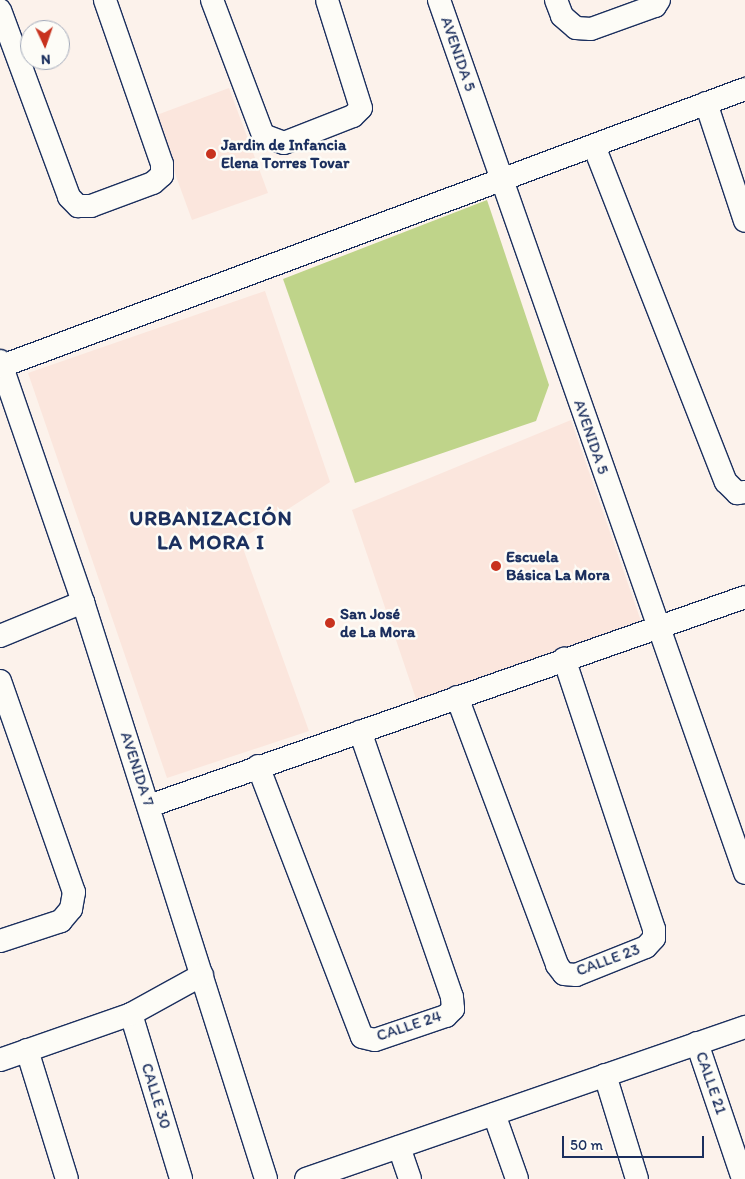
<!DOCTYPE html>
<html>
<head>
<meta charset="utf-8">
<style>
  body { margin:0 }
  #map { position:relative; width:745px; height:1179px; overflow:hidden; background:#fcf2eb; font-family:Itim,sans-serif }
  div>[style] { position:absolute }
  .built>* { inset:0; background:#fbe6dd }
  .green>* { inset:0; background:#bfd48a }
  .roads { filter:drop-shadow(1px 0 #1b2f5e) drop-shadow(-1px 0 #1b2f5e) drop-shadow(0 1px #1b2f5e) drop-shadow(0 -1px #1b2f5e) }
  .minor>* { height:22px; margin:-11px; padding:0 11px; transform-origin:11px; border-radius:11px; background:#fdfcf7 }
  .dots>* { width:14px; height:14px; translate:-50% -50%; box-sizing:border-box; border:2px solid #fdfcf7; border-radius:50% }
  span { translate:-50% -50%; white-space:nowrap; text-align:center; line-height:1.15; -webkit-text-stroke:5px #fdfcf7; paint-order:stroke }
  .street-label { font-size:16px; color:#1b2f5e }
  .poi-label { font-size:16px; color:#1b2f5e; font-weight:700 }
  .left { translate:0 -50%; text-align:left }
  .district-label { font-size:21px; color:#1b2f5e; font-weight:700; letter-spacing:1px }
  .north { position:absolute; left:20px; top:20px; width:50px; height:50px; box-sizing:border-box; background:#fdfcf7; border:1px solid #a3aaba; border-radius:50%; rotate:177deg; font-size:14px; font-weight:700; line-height:20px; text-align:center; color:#1b2f5e }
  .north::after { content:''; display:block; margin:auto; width:18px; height:22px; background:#c8321e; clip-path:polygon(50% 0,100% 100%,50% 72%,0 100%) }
  .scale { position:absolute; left:562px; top:1136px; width:142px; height:22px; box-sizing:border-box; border:2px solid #1b2f5e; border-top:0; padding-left:6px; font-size:15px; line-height:18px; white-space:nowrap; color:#1b2f5e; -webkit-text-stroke:4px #fdfcf7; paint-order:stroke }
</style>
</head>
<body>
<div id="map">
  <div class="built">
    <div style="clip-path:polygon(229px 88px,268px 193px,192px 220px,154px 116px)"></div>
    <div style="clip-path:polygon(265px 291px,330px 482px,240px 540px,309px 731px,167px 778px,28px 373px)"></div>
    <div style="clip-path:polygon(571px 420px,641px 621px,564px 659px,417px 702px,352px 510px)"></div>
  </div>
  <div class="green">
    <div style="clip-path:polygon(487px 200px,549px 385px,536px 421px,355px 483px,283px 279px)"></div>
  </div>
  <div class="roads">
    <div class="minor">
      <div style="left:212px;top:0;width:144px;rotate:69.3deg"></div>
      <div style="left:263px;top:135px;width:22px;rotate:21deg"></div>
      <div style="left:284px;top:143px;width:74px;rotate:-21.4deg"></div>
      <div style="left:353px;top:116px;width:11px;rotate:-45deg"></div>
      <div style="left:361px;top:108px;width:113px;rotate:-107.5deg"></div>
      <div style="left:439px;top:0;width:925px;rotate:70.68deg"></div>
      <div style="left:556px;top:0;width:17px;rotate:69deg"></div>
      <div style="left:562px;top:16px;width:18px;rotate:41deg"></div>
      <div style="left:576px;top:28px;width:15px;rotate:4deg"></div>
      <div style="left:591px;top:29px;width:68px;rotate:-19.8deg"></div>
      <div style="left:655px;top:6px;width:7px;rotate:-56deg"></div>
      <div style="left:0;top:10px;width:199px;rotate:69.7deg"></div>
      <div style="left:69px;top:197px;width:13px;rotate:45deg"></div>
      <div style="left:78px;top:206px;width:13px"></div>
      <div style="left:91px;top:206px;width:66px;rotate:-20.4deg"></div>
      <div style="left:153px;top:183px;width:12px;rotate:-42deg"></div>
      <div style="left:162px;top:175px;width:11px;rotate:-90deg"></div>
      <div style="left:162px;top:164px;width:174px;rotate:-109.2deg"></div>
      <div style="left:706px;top:103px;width:124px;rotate:71.7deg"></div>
      <div style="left:594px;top:146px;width:361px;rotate:68.6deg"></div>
      <div style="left:726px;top:482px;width:16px;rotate:45deg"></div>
      <div style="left:737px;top:493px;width:8px;rotate:-7deg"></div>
      <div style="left:0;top:361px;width:255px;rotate:71deg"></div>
      <div style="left:83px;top:602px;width:605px;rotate:72.4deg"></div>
      <div style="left:2px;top:366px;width:793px;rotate:-20.45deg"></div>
      <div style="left:0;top:636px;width:90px;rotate:-22.3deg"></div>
      <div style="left:0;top:681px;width:224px;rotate:70.7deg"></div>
      <div style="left:74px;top:892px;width:17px;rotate:100deg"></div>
      <div style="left:71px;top:909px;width:16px;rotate:130deg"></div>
      <div style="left:61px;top:921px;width:64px;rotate:161.8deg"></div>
      <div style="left:457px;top:697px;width:286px;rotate:69.5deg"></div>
      <div style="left:557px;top:965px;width:11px;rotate:52deg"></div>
      <div style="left:564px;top:974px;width:12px;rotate:5deg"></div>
      <div style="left:576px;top:975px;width:75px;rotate:-21.8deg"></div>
      <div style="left:646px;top:947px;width:12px;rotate:-48deg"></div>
      <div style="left:654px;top:938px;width:9px;rotate:-90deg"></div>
      <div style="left:654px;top:929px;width:285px;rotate:-108.4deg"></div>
      <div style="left:258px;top:766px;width:290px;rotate:69deg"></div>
      <div style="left:362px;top:1037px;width:13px;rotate:13deg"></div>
      <div style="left:375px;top:1040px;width:75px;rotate:-18.7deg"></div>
      <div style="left:446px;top:1016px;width:10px;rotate:-45deg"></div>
      <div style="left:453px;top:1009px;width:12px;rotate:-95deg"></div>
      <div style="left:452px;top:997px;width:281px;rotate:-109.1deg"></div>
      <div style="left:149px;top:806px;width:632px;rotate:-19.32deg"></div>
      <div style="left:131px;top:1014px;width:172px;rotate:73.1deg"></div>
      <div style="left:697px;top:1043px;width:144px;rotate:71.3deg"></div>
      <div style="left:27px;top:1050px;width:135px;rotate:72.8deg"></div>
      <div style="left:0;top:1060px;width:139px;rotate:-19.3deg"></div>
      <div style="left:131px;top:1014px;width:81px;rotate:-28.8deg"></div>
      <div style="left:605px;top:1075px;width:109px;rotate:72.9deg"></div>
      <div style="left:494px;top:1114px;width:69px;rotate:70.5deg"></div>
      <div style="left:399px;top:1147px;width:34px;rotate:71deg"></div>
      <div style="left:306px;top:1179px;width:465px;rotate:-19.1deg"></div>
    </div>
  </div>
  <div class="dots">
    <div style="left:211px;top:154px;background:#c8321e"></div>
    <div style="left:496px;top:566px;background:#c8321e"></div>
    <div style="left:330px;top:623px;background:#c8321e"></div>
  </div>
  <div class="street-label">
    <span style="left:458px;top:54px;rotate:71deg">AVENIDA 5</span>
    <span style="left:591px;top:437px;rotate:71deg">AVENIDA 5</span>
    <span style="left:137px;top:769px;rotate:72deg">AVENIDA 7</span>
    <span style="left:608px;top:960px;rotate:-20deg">CALLE 23</span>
    <span style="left:409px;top:1026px;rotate:-18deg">CALLE 24</span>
    <span style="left:711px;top:1083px;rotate:71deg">CALLE 21</span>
    <span style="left:156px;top:1096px;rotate:73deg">CALLE 30</span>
  </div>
  <div class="poi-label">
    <span class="left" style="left:221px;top:154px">Jardin de Infancia<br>Elena Torres Tovar</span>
    <span class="left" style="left:506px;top:566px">Escuela<br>Básica La Mora</span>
    <span class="left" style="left:340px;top:623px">San José<br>de La Mora</span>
  </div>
  <div class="district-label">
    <span style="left:211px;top:530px">URBANIZACIÓN<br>LA MORA I</span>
  </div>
  <div class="north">N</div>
  <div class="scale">50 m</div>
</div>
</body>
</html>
